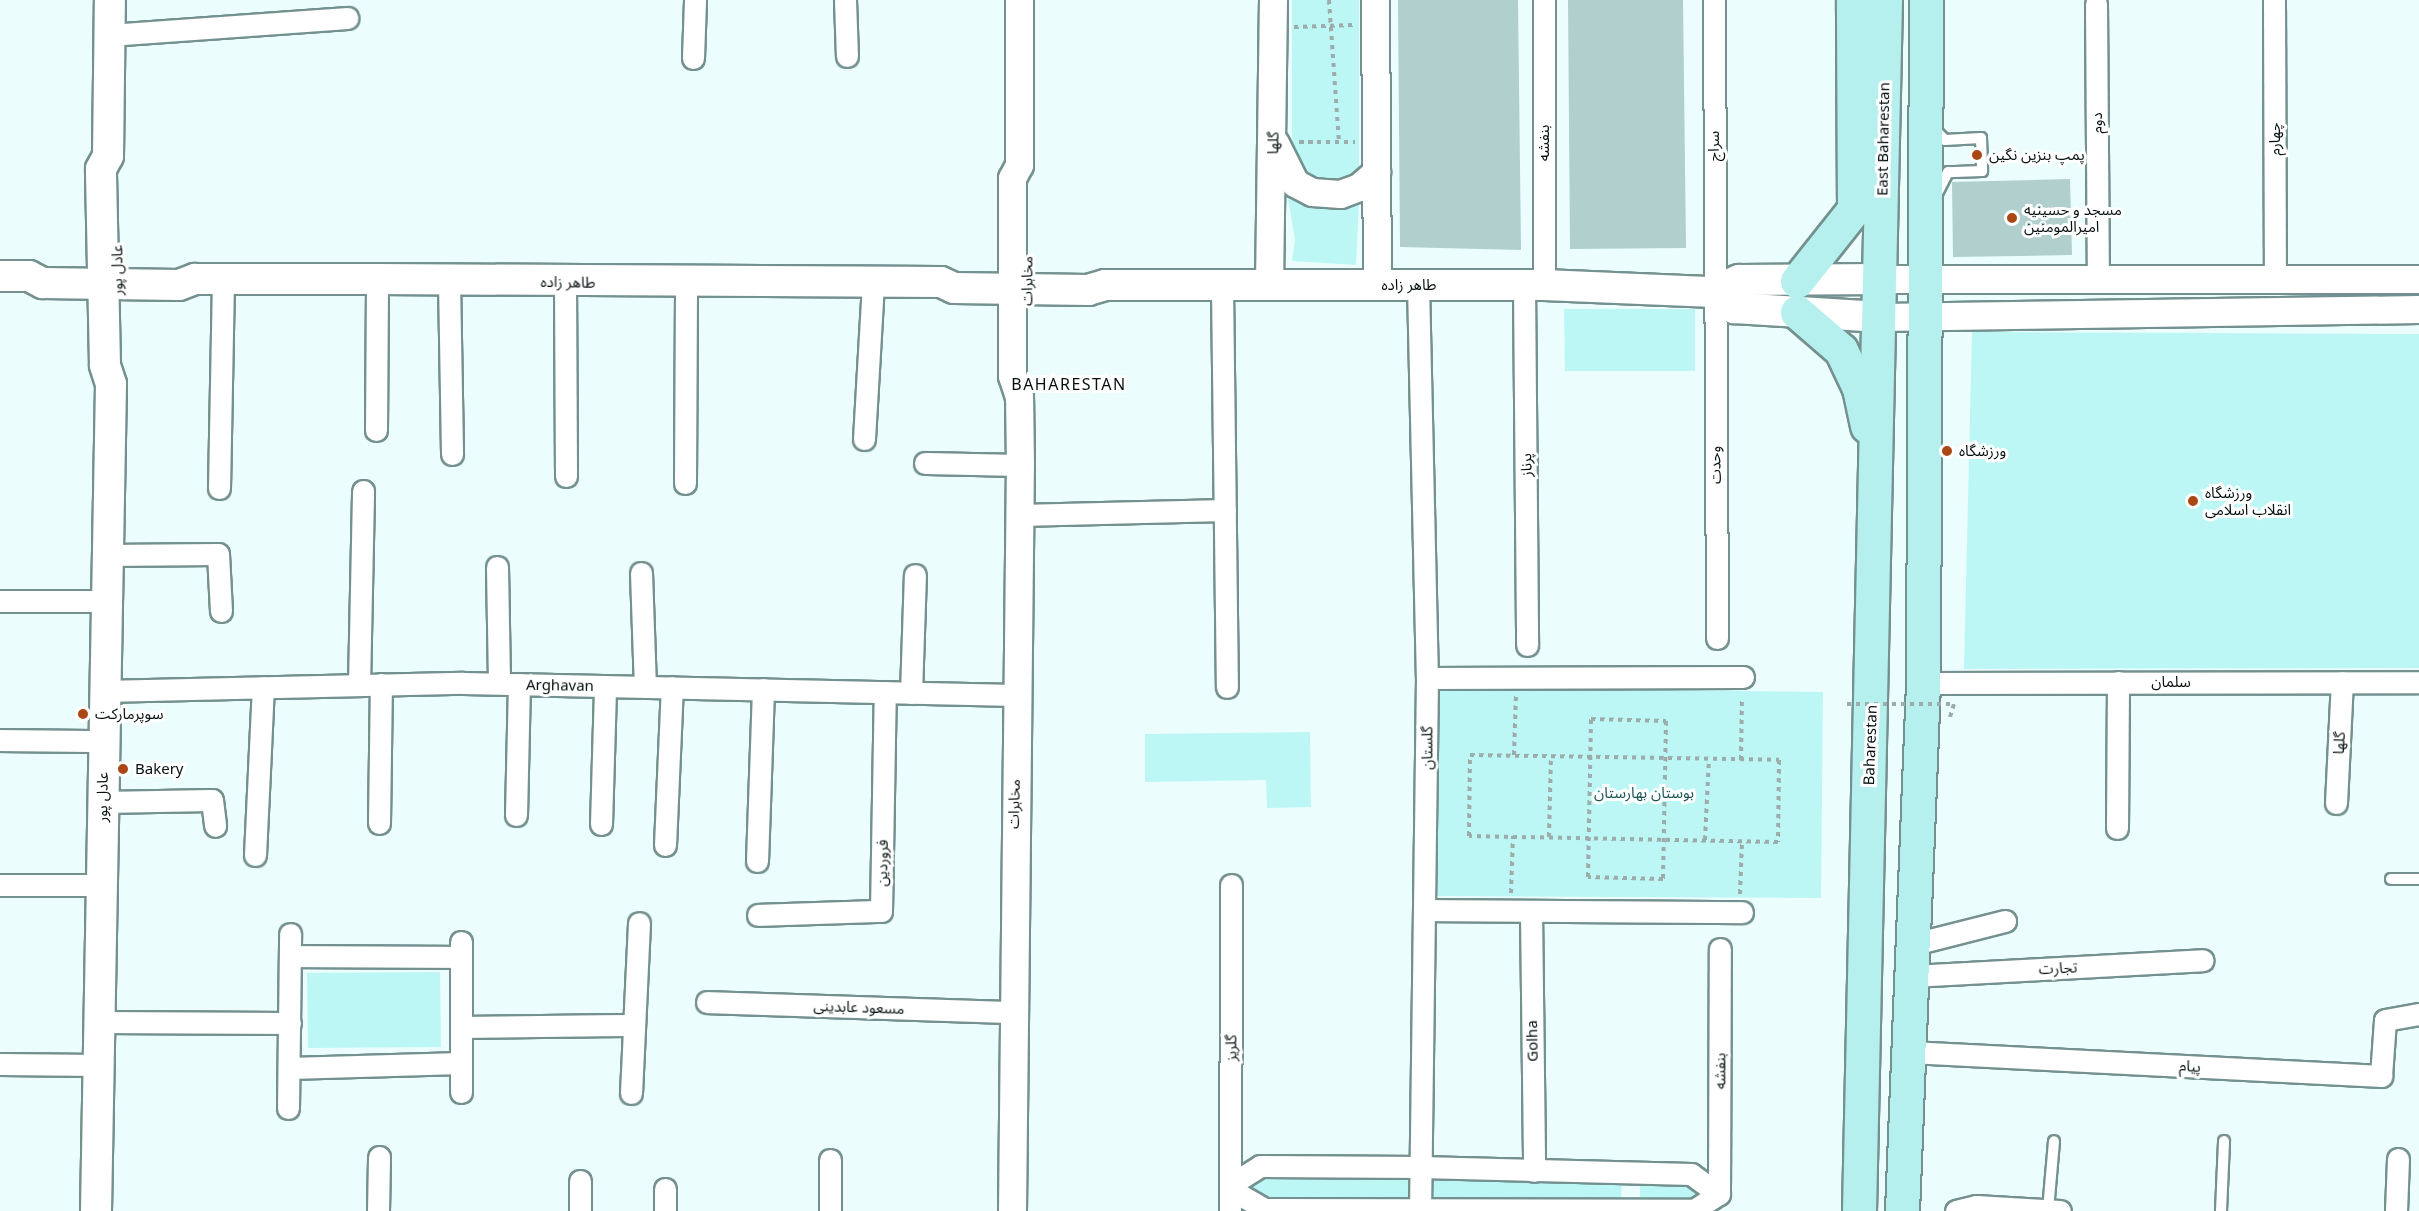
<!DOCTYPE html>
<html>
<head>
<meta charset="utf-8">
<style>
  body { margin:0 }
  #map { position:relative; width:2419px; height:1211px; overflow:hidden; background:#ebfefd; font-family:"Noto Sans","Noto Sans Arabic",sans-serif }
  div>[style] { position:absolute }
  .green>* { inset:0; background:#bcf7f5 }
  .building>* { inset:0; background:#b0cfcd }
  .path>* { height:4px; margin-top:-2px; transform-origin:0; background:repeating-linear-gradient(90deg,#9cacab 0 4.5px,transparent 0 9px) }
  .roads { filter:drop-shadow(2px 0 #74918f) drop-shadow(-2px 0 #74918f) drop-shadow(0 2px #74918f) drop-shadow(0 -2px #74918f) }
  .service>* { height:10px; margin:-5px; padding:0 5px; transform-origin:5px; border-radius:5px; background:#fff }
  .minor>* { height:21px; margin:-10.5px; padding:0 10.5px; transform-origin:10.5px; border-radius:10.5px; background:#fff }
  .tertiary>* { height:27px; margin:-13.5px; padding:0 13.5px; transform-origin:13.5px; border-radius:13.5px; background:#fff }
  .secondary>* { height:30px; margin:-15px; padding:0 15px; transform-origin:15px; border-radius:15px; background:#fff }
  .primary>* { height:33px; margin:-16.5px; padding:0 16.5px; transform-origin:16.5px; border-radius:16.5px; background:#b6f0ee }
  .path-bridge>* { height:4px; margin-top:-2px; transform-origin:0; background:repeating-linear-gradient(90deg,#9cacab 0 4.5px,transparent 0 9px) }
  .dots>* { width:16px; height:16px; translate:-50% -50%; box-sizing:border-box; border:3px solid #fff; border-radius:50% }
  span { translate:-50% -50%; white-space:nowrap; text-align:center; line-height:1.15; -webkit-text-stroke:6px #fff; paint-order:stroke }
  .street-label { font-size:15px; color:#050f0f }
  .poi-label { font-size:15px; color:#050f0f }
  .left { translate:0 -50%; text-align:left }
  .park-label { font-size:15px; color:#1a5655 }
  .neighbourhood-label { font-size:16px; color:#050f0f; letter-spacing:1.5px }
</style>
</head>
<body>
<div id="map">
  <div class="green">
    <div style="clip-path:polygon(1292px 0,1359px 0,1359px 176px,1338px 183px,1317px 179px,1298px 163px,1292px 142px)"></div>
    <div style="clip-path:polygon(1287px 192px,1331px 207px,1359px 202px,1356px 265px,1292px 261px,1295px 240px)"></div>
    <div style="clip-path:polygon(1564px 309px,1695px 309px,1695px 371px,1565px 371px)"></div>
    <div style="clip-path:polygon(1972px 332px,2419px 334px,2419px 668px,1964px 669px)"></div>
    <div style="clip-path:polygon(1439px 687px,1823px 692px,1821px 898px,1437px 896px)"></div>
    <div style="clip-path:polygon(1310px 732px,1311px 807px,1267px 808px,1266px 780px,1145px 782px,1145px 734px)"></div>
    <div style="clip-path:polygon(440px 972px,441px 1047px,308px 1048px,307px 973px)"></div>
    <div style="clip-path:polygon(1264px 1177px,1409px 1177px,1409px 1198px,1267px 1200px,1249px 1188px)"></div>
    <div style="clip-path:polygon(1433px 1177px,1622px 1180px,1621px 1201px,1432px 1198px)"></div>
    <div style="clip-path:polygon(1640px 1181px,1690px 1182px,1703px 1192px,1691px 1203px,1640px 1202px)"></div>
  </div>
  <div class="building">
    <div style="clip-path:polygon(1398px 0,1518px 0,1521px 250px,1400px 247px)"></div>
    <div style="clip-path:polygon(1568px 0,1683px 0,1686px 248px,1570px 249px)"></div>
    <div style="clip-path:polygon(2070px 179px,2072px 255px,1953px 257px,1952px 182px)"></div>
  </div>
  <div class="path">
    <div style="left:1329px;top:0;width:142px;rotate:86deg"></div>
    <div style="left:1294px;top:27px;width:59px;rotate:-1.9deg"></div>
    <div style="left:1299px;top:142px;width:56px"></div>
    <div style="left:1950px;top:717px;width:14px;rotate:-73deg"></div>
    <div style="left:1591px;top:719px;width:75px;rotate:1.5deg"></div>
    <div style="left:1666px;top:721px;width:158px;rotate:91.1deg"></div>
    <div style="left:1663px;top:879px;width:75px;rotate:-178.5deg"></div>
    <div style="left:1588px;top:877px;width:158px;rotate:-88.9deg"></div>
    <div style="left:1470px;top:755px;width:309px;rotate:0.9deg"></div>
    <div style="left:1779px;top:760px;width:82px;rotate:90.7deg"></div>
    <div style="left:1778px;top:842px;width:309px;rotate:-178.9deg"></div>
    <div style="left:1469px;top:836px;width:81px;rotate:-89.3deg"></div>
    <div style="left:1514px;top:755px;width:59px;rotate:-88.1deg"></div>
    <div style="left:1741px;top:760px;width:63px;rotate:-89.1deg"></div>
    <div style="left:1549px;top:837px;width:81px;rotate:-88.6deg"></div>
    <div style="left:1705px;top:840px;width:81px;rotate:-87.2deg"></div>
    <div style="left:1511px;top:893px;width:57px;rotate:-88deg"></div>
    <div style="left:1740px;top:894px;width:53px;rotate:-87.8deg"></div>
  </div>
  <div class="roads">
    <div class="service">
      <div style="left:1933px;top:128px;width:17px;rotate:45deg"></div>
      <div style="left:1945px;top:140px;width:36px;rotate:-3deg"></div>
      <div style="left:1981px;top:138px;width:33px;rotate:88deg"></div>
      <div style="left:1982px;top:171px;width:34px;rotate:178deg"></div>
      <div style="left:1948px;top:172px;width:22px;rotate:117deg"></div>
      <div style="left:2391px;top:879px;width:28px"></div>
      <div style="left:2048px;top:1210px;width:69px;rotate:-85deg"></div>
      <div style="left:2221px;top:1211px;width:70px;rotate:-87.5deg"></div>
    </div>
    <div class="minor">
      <div style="left:845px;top:0;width:56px;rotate:88deg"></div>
      <div style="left:1544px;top:0;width:285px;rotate:90deg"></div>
      <div style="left:1714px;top:0;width:638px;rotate:89.73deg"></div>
      <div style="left:2274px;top:0;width:277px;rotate:89.8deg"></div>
      <div style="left:2096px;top:4px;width:273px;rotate:89.6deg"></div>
      <div style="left:109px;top:35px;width:239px;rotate:-4.1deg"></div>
      <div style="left:693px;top:58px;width:58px;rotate:-88deg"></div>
      <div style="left:449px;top:280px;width:174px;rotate:89deg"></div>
      <div style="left:565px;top:281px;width:195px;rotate:89.7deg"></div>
      <div style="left:1418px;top:285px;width:393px;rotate:88.7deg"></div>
      <div style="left:1427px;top:678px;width:533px;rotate:90.75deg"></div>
      <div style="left:1524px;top:285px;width:360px;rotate:89.5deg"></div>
      <div style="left:1222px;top:286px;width:401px;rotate:89.3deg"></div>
      <div style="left:376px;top:430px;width:151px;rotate:-89.6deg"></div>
      <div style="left:864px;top:439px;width:156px;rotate:-86.7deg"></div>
      <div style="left:925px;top:463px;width:95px;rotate:1.2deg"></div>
      <div style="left:685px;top:483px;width:200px;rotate:-89.7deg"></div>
      <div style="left:219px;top:488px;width:209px;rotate:-88.9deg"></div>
      <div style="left:1019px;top:515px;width:206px;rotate:-1.4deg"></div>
      <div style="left:106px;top:555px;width:112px;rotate:-0.5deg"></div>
      <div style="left:218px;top:554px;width:57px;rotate:87deg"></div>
      <div style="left:497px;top:567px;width:116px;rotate:89deg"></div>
      <div style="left:641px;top:573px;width:114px;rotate:88deg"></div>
      <div style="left:0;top:601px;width:105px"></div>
      <div style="left:1427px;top:678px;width:316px;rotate:-0.2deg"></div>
      <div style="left:1923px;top:683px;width:496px;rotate:-0.1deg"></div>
      <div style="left:359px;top:685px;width:194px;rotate:-88.8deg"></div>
      <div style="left:103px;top:691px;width:360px;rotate:-1.3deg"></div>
      <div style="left:463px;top:683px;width:553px;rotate:1.24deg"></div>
      <div style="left:911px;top:693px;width:118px;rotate:-88.1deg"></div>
      <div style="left:0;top:740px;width:103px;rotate:0.6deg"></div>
      <div style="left:102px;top:802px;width:110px;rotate:-1deg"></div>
      <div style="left:212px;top:800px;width:26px;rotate:83deg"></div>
      <div style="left:2336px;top:803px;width:121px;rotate:-87.2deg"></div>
      <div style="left:516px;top:815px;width:131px;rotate:-88.7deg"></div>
      <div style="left:379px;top:823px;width:139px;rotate:-89.2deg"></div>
      <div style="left:601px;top:824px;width:138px;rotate:-88.3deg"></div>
      <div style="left:2117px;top:828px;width:146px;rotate:-89.6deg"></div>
      <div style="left:665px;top:845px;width:158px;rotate:-87.5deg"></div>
      <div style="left:255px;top:855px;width:168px;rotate:-87.3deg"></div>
      <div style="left:757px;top:861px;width:172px;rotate:-88deg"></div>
      <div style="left:0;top:885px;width:101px"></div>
      <div style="left:1426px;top:910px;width:316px;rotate:0.4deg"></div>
      <div style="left:1531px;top:911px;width:260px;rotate:89.3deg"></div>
      <div style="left:758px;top:915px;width:123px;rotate:-1.9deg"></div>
      <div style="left:881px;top:911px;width:219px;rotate:-89deg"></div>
      <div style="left:461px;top:942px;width:150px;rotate:90deg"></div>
      <div style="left:1914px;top:944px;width:94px;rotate:-14.2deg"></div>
      <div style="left:290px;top:956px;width:171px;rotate:0.3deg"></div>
      <div style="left:1912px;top:976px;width:291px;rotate:-3.1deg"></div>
      <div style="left:707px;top:1002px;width:305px;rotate:1.9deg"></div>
      <div style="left:99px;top:1022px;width:191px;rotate:0.3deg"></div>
      <div style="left:461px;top:1027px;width:171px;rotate:-0.7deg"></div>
      <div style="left:1910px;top:1052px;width:472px;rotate:2.9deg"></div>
      <div style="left:2381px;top:1076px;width:56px;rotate:-85.9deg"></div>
      <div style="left:2385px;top:1020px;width:35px;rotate:-10deg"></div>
      <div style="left:0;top:1064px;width:98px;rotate:0.6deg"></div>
      <div style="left:289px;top:1068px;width:172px;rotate:-1.7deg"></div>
      <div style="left:631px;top:1093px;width:170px;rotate:-87.3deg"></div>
      <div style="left:288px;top:1108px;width:174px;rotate:-89.3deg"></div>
      <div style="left:830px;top:1160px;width:51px;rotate:90deg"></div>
      <div style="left:1230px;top:1185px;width:36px;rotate:-32deg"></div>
      <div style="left:1260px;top:1166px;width:161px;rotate:0.4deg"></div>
      <div style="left:1421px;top:1167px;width:270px;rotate:1.5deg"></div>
      <div style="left:1691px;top:1174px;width:34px;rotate:36deg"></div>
      <div style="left:665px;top:1189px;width:22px;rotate:90deg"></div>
      <div style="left:1230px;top:1189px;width:39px;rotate:30deg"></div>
      <div style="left:1264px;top:1209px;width:430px;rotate:0.1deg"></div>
      <div style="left:1694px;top:1210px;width:30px;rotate:-33deg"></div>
      <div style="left:1719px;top:1194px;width:245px;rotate:-89.8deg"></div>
      <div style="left:378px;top:1211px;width:54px;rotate:-88.9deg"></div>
      <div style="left:580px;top:1211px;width:30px;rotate:-90deg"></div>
      <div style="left:1230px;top:1211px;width:326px;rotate:-89.8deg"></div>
      <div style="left:1956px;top:1211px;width:21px;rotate:-14deg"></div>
      <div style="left:1976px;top:1206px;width:84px;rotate:3.4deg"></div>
      <div style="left:2396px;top:1211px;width:52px;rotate:-87.8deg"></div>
    </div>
    <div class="tertiary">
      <div style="left:1375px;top:0;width:285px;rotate:89.6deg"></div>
      <div style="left:1275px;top:143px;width:45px;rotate:63.4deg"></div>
      <div style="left:1295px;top:183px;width:19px;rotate:28deg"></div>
      <div style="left:1312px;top:192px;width:28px;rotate:4deg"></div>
      <div style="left:1340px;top:194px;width:20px;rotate:-20deg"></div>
      <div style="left:1359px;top:187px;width:23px;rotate:-41deg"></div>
      <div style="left:1882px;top:279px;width:537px"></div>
      <div style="left:1269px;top:285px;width:285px;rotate:-89.2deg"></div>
      <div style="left:1881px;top:317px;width:538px;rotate:-0.85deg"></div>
      <div style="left:1012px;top:1211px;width:746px;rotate:-89.39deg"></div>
      <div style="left:1020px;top:465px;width:68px;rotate:-90.8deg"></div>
      <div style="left:1019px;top:397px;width:22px;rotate:-108deg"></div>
      <div style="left:1012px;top:376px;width:198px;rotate:-90deg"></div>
      <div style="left:1012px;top:178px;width:15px;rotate:-62deg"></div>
      <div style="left:1019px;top:165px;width:165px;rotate:-90deg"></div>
    </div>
    <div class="secondary">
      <div style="left:0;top:276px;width:29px"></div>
      <div style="left:29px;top:276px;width:16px;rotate:27deg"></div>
      <div style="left:43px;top:283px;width:136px;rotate:0.8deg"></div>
      <div style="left:179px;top:285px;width:17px;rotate:-21deg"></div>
      <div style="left:195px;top:279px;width:182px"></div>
      <div style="left:377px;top:279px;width:564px;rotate:0.3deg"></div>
      <div style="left:941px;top:282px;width:14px;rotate:25deg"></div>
      <div style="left:954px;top:288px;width:134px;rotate:0.9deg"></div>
      <div style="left:1088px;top:290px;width:18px;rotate:-16deg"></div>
      <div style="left:1105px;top:285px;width:439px"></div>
      <div style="left:1544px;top:285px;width:170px;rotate:2.4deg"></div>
      <div style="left:1714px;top:292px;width:28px;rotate:-26deg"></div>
      <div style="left:1739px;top:280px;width:143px;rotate:-0.4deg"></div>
      <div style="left:1714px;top:292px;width:26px;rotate:39deg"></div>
      <div style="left:1734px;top:308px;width:147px;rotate:3.5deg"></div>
      <div style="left:96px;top:1211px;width:827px;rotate:-88.96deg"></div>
      <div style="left:111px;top:384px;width:20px;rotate:-108deg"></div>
      <div style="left:105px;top:365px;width:196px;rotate:-91.2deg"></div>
      <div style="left:101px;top:169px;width:15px;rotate:-62deg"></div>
      <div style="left:108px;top:156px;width:156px;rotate:-89.3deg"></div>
    </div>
    <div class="primary">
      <div style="left:1797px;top:281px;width:92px;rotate:-51.6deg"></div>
      <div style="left:1854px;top:209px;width:209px;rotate:-90.3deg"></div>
      <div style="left:1797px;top:312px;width:58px;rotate:40.8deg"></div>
      <div style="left:1841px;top:350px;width:42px;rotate:64.7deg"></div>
      <div style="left:1859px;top:388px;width:39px;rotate:78deg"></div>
      <div style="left:1859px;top:1211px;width:1211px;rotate:-88.77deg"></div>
      <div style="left:1902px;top:1211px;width:528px;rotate:-87.72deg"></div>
      <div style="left:1923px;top:683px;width:683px;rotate:-89.75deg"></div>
    </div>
  </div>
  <div class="path-bridge">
    <div style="left:1847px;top:704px;width:107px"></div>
  </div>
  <div class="dots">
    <div style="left:1977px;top:155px;background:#ab4715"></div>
    <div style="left:2012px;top:218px;background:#ab4715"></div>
    <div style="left:1947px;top:451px;background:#ab4715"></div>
    <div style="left:2193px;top:501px;background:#ab4715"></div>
    <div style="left:83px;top:714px;background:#ab4715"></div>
    <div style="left:123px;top:769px;background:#ab4715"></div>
  </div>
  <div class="street-label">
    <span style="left:2097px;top:123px;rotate:-90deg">دوم</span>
    <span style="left:1883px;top:139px;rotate:-89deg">East Baharestan</span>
    <span style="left:2275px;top:139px;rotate:-90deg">چهارم</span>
    <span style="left:1273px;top:143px;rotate:-89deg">گلها</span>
    <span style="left:1544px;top:143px;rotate:-90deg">بنفشه</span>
    <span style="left:1714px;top:146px;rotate:-90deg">سراج</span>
    <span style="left:117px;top:270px;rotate:-90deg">عادل پور</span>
    <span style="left:1027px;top:281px;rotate:-90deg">مخابرات</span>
    <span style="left:568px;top:282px;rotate:1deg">طاهر زاده</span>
    <span style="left:1409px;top:285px">طاهر زاده</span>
    <span style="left:1526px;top:465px;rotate:-91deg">پرناز</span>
    <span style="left:1715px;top:465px;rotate:-91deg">وحدت</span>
    <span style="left:2171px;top:682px">سلمان</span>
    <span style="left:560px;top:685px;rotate:1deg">Arghavan</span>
    <span style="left:2339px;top:743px;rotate:-87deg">گلها</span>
    <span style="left:1870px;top:745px;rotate:-88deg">Baharestan</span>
    <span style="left:1427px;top:748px;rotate:-90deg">گلستان</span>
    <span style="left:102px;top:797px;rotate:-89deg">عادل پور</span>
    <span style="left:1014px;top:804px;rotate:-89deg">مخابرات</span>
    <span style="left:882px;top:863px;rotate:-89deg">فروردین</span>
    <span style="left:2058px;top:968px;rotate:-3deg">تجارت</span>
    <span style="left:859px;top:1007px;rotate:2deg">مسعود عابدینی</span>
    <span style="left:1532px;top:1041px;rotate:-91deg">Golha</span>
    <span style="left:1231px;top:1048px;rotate:-90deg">گلریز</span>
    <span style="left:2190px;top:1066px;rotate:3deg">پیام</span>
    <span style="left:1720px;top:1071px;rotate:-90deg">بنفشه</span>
  </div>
  <div class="poi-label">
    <span class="left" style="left:1989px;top:155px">پمپ بنزین نگین</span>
    <span class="left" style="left:2024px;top:218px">مسجد و حسینیه<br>امیرالمومنین</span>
    <span class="left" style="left:1959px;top:451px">ورزشگاه</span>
    <span class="left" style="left:2205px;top:501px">ورزشگاه<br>انقلاب اسلامی</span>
    <span class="left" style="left:95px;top:714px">سوپرمارکت</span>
    <span class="left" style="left:135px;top:769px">Bakery</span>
  </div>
  <div class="park-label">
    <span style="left:1644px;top:793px">بوستان بهارستان</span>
  </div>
  <div class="neighbourhood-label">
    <span style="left:1069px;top:384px">BAHARESTAN</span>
  </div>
</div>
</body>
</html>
